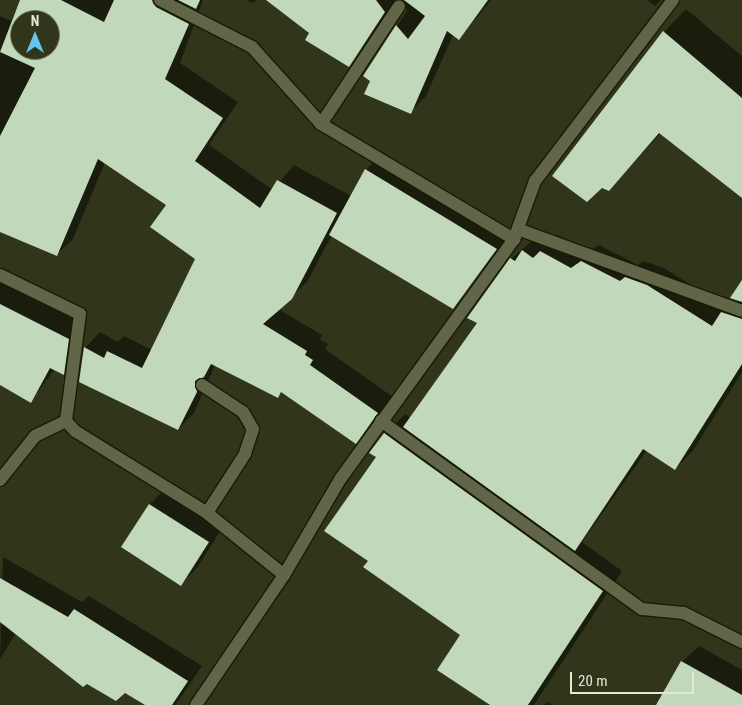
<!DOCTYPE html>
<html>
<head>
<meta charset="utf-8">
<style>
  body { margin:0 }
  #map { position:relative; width:742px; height:705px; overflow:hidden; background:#313519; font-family:"Roboto Condensed",sans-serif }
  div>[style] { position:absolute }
  .shadow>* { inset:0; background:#0007 }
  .building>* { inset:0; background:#c1d8bb }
  .roads { filter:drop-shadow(1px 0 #191c02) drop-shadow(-1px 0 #191c02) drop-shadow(0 1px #191c02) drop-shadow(0 -1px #191c02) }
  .street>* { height:12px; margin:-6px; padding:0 6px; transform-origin:6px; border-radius:6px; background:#616648 }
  span { translate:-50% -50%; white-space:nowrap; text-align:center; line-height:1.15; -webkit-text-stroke:5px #313519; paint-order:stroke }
  .north { position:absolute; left:10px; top:10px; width:50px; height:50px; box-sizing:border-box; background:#313519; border:1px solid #797c65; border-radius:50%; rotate:0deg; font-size:14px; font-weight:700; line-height:20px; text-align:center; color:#e4e7d6 }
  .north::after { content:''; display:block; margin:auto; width:18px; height:22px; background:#65c5ef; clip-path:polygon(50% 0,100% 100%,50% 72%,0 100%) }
  .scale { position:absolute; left:570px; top:672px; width:124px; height:22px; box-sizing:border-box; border:2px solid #e4e7d6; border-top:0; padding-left:6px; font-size:15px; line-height:18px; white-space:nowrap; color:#e4e7d6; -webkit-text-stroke:4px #313519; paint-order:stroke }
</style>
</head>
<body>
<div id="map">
  <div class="shadow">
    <div style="clip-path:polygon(evenodd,21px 0,203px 0,180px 63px,238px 102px,209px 145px,273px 190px,294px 165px,351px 196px,366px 170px,382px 153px,512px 232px,453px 308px,332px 235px,307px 282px,278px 309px,322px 335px,320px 340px,328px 344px,325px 349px,393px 397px,356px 442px,282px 392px,278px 396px,215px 365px,194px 413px,178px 429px,85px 348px,100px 332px,118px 342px,124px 336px,152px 350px,196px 258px,168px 204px,105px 162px,73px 239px,57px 254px,0 231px,0 16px,11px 21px,21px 0,20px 20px,50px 20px,50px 50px,20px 50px,20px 20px)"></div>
    <div style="clip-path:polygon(246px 0,257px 0,253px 3px)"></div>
    <div style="clip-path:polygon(268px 0,397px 0,349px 66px)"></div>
    <div style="clip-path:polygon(405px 0,491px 0,459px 39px,453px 35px,426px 96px,410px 112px,364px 75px,407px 11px)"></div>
    <div style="clip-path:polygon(647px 0,661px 0,655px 6px)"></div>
    <div style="clip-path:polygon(686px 9px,742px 56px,742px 196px,661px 133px,608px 190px,664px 32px)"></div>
    <div style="clip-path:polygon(540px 234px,551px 242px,558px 235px,588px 252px,599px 245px,638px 265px,643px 261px,664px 268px,727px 308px,742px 297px,742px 372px,692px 452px,675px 469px,647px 450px,582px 542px,622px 571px,534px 705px,488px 705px,462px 635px,370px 561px,377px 457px,385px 434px,405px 414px,411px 418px,478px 323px,469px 317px,511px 259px)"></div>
    <div style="clip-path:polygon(0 281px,83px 324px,78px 359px,64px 373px,55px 369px,30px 402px,0 384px)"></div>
    <div style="clip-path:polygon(166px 488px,224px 525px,197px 568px,181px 584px,123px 547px,150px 504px)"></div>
    <div style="clip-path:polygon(3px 557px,82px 602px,89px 596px,202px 666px,179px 700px,175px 705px,147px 705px,16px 633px,0 659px)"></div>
    <div style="clip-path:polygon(699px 646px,742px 670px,742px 705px,678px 705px,682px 662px)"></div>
    <div style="clip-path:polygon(547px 702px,552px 705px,544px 705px)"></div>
  </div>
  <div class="building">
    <div style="clip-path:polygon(evenodd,20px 0,61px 0,104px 22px,114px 0,152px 0,156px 7px,189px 24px,165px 79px,223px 118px,195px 161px,260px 208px,277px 180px,337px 213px,292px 299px,263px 324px,307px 351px,305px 355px,313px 360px,310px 365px,378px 413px,356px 444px,281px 392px,278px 398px,211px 364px,204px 377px,195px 381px,197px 392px,178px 430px,79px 382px,84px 347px,104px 358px,107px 351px,142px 368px,195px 259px,150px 227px,166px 205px,98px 159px,57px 256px,0 232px,0 136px,35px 68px,0 52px,20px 0,20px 20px,50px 20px,50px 50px,20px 50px,20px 20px)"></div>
    <div style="clip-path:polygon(178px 0,200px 0,196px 9px)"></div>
    <div style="clip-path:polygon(266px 0,376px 0,385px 12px,349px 67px,305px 40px,309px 33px)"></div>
    <div style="clip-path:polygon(404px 0,488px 0,459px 40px,447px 31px,411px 114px,364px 94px,370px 81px,363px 76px,396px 25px,408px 39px,425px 16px)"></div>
    <div style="clip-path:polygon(663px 31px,742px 98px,742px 198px,659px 133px,609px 191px,602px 188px,587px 202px,552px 176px)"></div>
    <div style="clip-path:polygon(365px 169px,497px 249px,453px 309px,329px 235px)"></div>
    <div style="clip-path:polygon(522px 250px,533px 258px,540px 251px,571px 268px,581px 261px,620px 281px,625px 277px,647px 285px,712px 326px,721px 312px,742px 319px,742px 364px,675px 470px,643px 449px,575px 551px,403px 427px,477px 323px,467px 318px,510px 258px,515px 261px)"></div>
    <div style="clip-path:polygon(742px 280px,742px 302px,730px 298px)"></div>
    <div style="clip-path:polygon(0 304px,69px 339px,64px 375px,50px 368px,31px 403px,0 385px)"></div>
    <div style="clip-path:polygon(384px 433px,603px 591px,528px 705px,490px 705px,437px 670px,460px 635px,363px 567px,368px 561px,324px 531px,376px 457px,369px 453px)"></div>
    <div style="clip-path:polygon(149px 504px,209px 542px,181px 586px,121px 547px)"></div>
    <div style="clip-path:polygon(0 578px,68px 617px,74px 609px,188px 681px,172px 705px,145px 705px,125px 693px,116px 701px,87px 684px,83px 687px,0 622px)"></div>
    <div style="clip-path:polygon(681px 661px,742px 695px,742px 705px,656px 705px)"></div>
  </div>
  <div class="roads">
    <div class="street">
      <div style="left:160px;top:0;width:103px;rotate:27.1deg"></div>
      <div style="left:252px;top:47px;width:103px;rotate:48.1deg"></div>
      <div style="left:321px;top:124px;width:225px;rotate:30.8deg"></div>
      <div style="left:321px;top:124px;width:141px;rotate:-56.5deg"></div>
      <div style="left:520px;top:230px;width:236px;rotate:20deg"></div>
      <div style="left:0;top:275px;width:89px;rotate:26deg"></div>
      <div style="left:80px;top:314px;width:108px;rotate:97.5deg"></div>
      <div style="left:66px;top:421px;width:13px;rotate:48deg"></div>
      <div style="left:75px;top:431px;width:155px;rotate:31.8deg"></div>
      <div style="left:207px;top:513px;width:99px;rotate:38.8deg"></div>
      <div style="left:202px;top:385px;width:49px;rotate:33.4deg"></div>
      <div style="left:243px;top:412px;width:20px;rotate:60deg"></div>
      <div style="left:253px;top:429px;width:26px;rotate:108deg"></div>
      <div style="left:245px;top:454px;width:70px;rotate:122.8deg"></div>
      <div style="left:381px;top:421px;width:322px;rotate:35.8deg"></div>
      <div style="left:642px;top:609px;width:42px;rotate:5.4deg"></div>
      <div style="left:684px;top:613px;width:65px;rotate:26.6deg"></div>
      <div style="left:0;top:480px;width:56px;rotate:-51.5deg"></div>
      <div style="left:35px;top:436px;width:34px;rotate:-26deg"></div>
      <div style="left:196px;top:705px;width:157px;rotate:-55.9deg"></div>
      <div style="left:284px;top:575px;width:113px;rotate:-59.6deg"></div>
      <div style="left:341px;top:478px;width:295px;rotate:-54.1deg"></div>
      <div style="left:514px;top:239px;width:62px;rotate:-70.1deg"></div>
      <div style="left:535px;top:181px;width:228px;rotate:-52.7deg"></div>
    </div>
  </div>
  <div class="north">N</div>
  <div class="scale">20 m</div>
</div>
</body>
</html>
